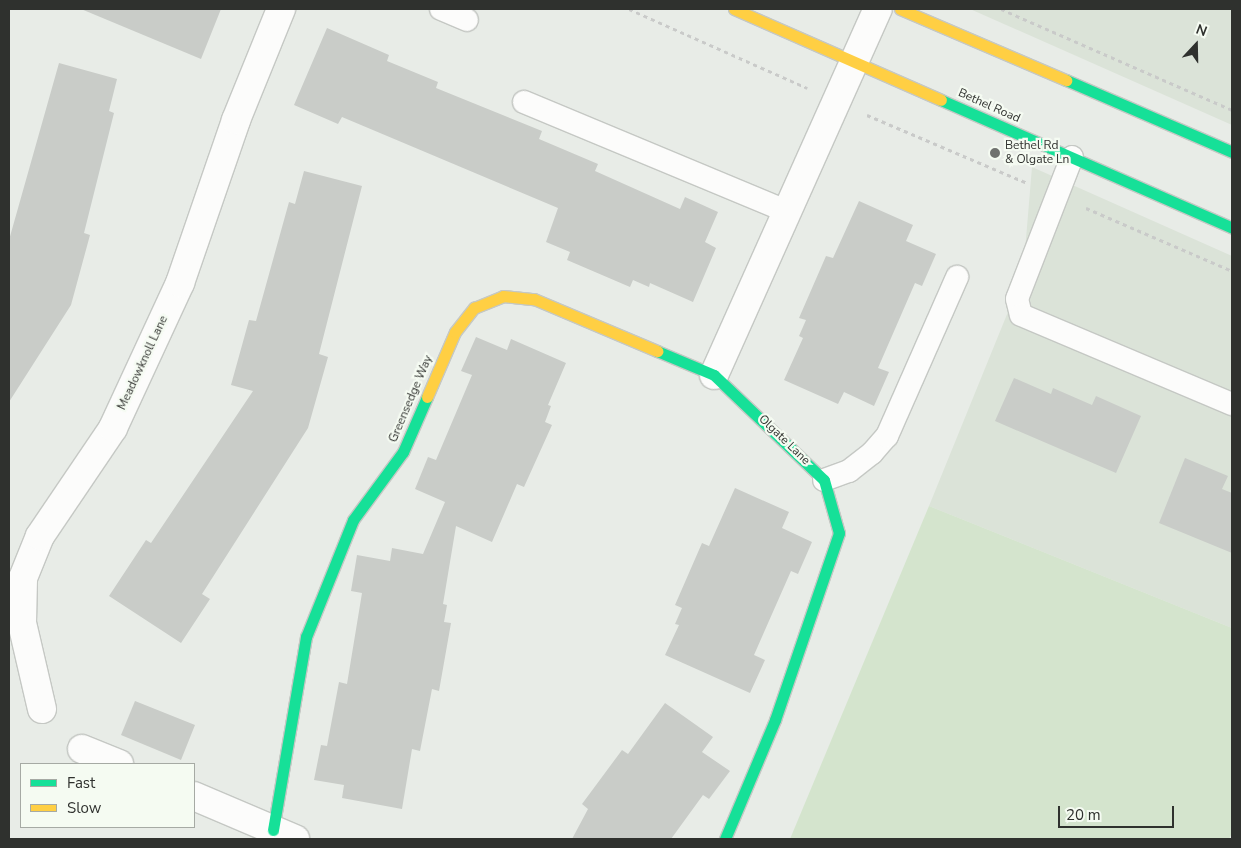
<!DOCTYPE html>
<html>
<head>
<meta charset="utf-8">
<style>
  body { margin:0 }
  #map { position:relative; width:1241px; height:848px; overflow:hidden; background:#e8ece7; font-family:"Nunito Sans",sans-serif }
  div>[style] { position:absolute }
  .built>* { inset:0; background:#dbe3d8 }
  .green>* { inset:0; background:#d4e4cd }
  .building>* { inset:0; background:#c9ccc8 }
  .path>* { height:3px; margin-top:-1.5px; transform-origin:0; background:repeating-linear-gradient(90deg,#c9cac9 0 4px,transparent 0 8px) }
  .roads { filter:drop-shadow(1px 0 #c5c8c4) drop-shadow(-1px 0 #c5c8c4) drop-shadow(0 1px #c5c8c4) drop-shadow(0 -1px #c5c8c4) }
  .lane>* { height:22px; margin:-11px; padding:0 11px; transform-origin:11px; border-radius:11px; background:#fcfcfb }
  .street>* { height:28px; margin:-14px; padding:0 14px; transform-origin:14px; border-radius:14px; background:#fcfcfb }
  .fast>* { height:11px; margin:-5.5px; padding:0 5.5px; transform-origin:5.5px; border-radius:5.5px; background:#16e098 }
  .slow>* { height:11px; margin:-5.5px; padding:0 5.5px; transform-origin:5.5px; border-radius:5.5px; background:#ffcf43 }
  .dots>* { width:14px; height:14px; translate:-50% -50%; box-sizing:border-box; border:2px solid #f5fbf2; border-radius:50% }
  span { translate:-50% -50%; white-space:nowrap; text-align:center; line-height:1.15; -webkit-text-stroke:4.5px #f5fbf2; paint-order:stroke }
  .street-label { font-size:12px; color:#2f312e }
  .poi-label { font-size:12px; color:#2f312e }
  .left { translate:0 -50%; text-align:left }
  .frame { position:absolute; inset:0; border:10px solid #2f312e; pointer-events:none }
  .legend { position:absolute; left:20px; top:763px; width:175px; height:65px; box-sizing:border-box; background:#f5fbf2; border:1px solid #a6aaa4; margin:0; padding:6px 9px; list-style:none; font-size:15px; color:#2f312e }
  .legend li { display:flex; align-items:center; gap:10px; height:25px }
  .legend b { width:25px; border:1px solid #a6aaa4 }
  .north { position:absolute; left:1171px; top:20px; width:50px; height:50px; -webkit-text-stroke:4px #f5fbf2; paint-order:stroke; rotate:21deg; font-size:14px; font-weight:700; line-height:20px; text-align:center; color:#2f312e }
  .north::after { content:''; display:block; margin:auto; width:18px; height:22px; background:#2f312e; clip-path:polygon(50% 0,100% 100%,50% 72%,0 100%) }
  .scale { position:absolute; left:1058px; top:806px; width:116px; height:22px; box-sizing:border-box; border:2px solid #2f312e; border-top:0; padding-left:6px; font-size:15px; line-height:18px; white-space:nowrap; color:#2f312e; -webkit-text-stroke:4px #f5fbf2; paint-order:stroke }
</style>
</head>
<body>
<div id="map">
  <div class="built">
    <div style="clip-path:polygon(970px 9px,1232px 9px,1232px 125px)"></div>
    <div style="clip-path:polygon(1032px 167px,1232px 256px,1232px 628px,929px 506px,1023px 275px)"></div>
  </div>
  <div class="green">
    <div style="clip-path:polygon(929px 506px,1232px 628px,1232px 833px,1229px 839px,790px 839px)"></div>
  </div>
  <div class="building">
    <div style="clip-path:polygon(81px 9px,221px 9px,201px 59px)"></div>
    <div style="clip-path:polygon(327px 28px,389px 55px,387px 61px,438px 82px,436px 88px,542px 131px,539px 139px,598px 164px,595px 171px,680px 209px,685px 197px,718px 212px,705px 242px,716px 248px,693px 302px,650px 283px,649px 287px,633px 280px,630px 287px,567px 260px,570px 252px,546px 242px,558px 208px,342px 117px,338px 124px,294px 105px)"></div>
    <div style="clip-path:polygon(59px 63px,117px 79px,109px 111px,114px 113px,84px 233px,90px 235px,71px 305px,9px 402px,9px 240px)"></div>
    <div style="clip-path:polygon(304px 171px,362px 186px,319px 354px,328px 357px,308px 428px,202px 594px,210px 599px,181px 643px,109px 596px,146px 540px,151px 543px,253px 391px,231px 385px,249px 320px,256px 321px,289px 202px,295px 204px)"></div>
    <div style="clip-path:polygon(859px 201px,913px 225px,906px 241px,936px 254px,922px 286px,915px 283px,878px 368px,889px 372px,874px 406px,844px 392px,838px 404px,784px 380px,803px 338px,799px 336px,806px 320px,799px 318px,826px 256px,833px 258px)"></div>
    <div style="clip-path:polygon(476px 337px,507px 350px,511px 339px,566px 363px,548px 405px,551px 406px,545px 422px,552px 425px,524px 487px,517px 484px,492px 542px,456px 526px,443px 604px,447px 605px,444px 622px,451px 623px,439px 691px,432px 689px,420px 751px,412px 749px,402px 809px,342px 798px,344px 785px,314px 780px,321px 745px,327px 746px,339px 682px,347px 684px,362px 593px,351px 591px,357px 555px,390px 561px,392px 548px,423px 554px,445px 502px,415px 489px,428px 457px,436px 460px,472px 375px,461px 371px)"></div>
    <div style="clip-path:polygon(1014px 378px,1051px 394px,1053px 388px,1092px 405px,1096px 396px,1141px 416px,1116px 473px,995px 421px)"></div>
    <div style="clip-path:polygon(1185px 458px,1228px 476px,1222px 489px,1232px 493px,1232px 553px,1159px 523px)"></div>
    <div style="clip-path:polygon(735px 488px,789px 512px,782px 528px,812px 542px,798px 574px,791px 571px,754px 655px,765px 660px,750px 693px,665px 655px,679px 625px,675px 624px,682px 608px,675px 605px,702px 543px,709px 546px)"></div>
    <div style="clip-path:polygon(135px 701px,195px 725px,181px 760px,121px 735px)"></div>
    <div style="clip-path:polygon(665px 703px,713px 737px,702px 752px,730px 771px,709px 799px,703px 795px,671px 839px,572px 839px,588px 809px,582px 804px,622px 750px,628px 754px)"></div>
  </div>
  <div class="path">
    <div style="left:629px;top:9px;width:195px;rotate:23.9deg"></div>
    <div style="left:1001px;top:9px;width:252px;rotate:23.6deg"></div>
    <div style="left:867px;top:115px;width:174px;rotate:23deg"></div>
    <div style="left:1086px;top:208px;width:159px;rotate:23.3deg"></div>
  </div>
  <div class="roads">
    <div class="lane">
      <div style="left:441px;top:9px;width:28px;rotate:23deg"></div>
      <div style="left:524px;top:102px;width:286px;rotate:22.6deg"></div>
      <div style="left:1072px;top:157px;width:152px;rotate:111.2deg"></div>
      <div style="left:1017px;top:299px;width:16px;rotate:76deg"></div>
      <div style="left:1021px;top:315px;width:229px;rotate:22.9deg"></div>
      <div style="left:824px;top:480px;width:27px;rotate:-20deg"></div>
      <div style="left:849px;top:471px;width:29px;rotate:-38deg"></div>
      <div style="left:872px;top:453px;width:23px;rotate:-49deg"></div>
      <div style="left:887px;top:436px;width:174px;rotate:-66.2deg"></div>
    </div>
    <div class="street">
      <div style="left:714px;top:375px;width:401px;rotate:-65.9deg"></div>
      <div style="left:42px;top:709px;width:88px;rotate:-103.1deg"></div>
      <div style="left:22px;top:623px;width:45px;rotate:-88.7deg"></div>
      <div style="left:23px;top:578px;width:45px;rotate:-68deg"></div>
      <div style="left:40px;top:536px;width:130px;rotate:-55.9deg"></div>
      <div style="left:113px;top:428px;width:160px;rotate:-65.2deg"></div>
      <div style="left:180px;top:283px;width:172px;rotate:-71deg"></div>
      <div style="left:236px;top:120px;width:120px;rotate:-67.9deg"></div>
      <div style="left:82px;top:749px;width:40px;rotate:22deg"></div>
      <div style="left:194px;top:796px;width:110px;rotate:23.1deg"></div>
    </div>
    <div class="fast">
      <div style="left:1066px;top:80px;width:181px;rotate:23.4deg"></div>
      <div style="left:941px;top:100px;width:318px;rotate:23.7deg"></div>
      <div style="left:657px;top:351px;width:62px;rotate:22.8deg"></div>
      <div style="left:714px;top:375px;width:152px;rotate:43.7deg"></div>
      <div style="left:824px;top:480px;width:55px;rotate:74.2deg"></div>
      <div style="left:839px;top:533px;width:198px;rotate:108.9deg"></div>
      <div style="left:775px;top:720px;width:129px;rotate:112.8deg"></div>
      <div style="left:273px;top:830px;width:196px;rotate:-80.3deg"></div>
      <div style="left:306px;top:637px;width:126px;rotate:-68.1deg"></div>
      <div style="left:353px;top:520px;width:84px;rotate:-53.7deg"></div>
      <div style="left:403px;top:452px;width:60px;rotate:-66.4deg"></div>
    </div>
    <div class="slow">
      <div style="left:734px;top:9px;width:226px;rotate:23.7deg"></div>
      <div style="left:900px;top:9px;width:181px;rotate:23.2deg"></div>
      <div style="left:427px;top:397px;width:71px;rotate:-66.7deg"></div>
      <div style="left:455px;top:332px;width:31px;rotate:-52deg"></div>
      <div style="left:474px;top:308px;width:31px;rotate:-22deg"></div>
      <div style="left:503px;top:296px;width:31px;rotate:6deg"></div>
      <div style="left:534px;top:299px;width:134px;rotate:22.9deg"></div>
    </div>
  </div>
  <div class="dots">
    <div style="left:995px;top:153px;background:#70726f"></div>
  </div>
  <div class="street-label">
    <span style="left:989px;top:106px;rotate:24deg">Bethel Road</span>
    <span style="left:143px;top:363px;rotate:-65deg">Meadowknoll Lane</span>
    <span style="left:411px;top:399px;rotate:-67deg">Greensedge Way</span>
    <span style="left:784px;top:440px;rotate:44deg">Olgate Lane</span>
  </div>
  <div class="poi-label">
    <span class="left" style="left:1005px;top:153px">Bethel Rd<br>&amp; Olgate Ln</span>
  </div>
  <div class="frame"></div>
  <ul class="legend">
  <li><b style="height:6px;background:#16e098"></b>Fast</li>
  <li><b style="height:6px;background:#ffcf43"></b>Slow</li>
  </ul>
  <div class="north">N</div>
  <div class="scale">20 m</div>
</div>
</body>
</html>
